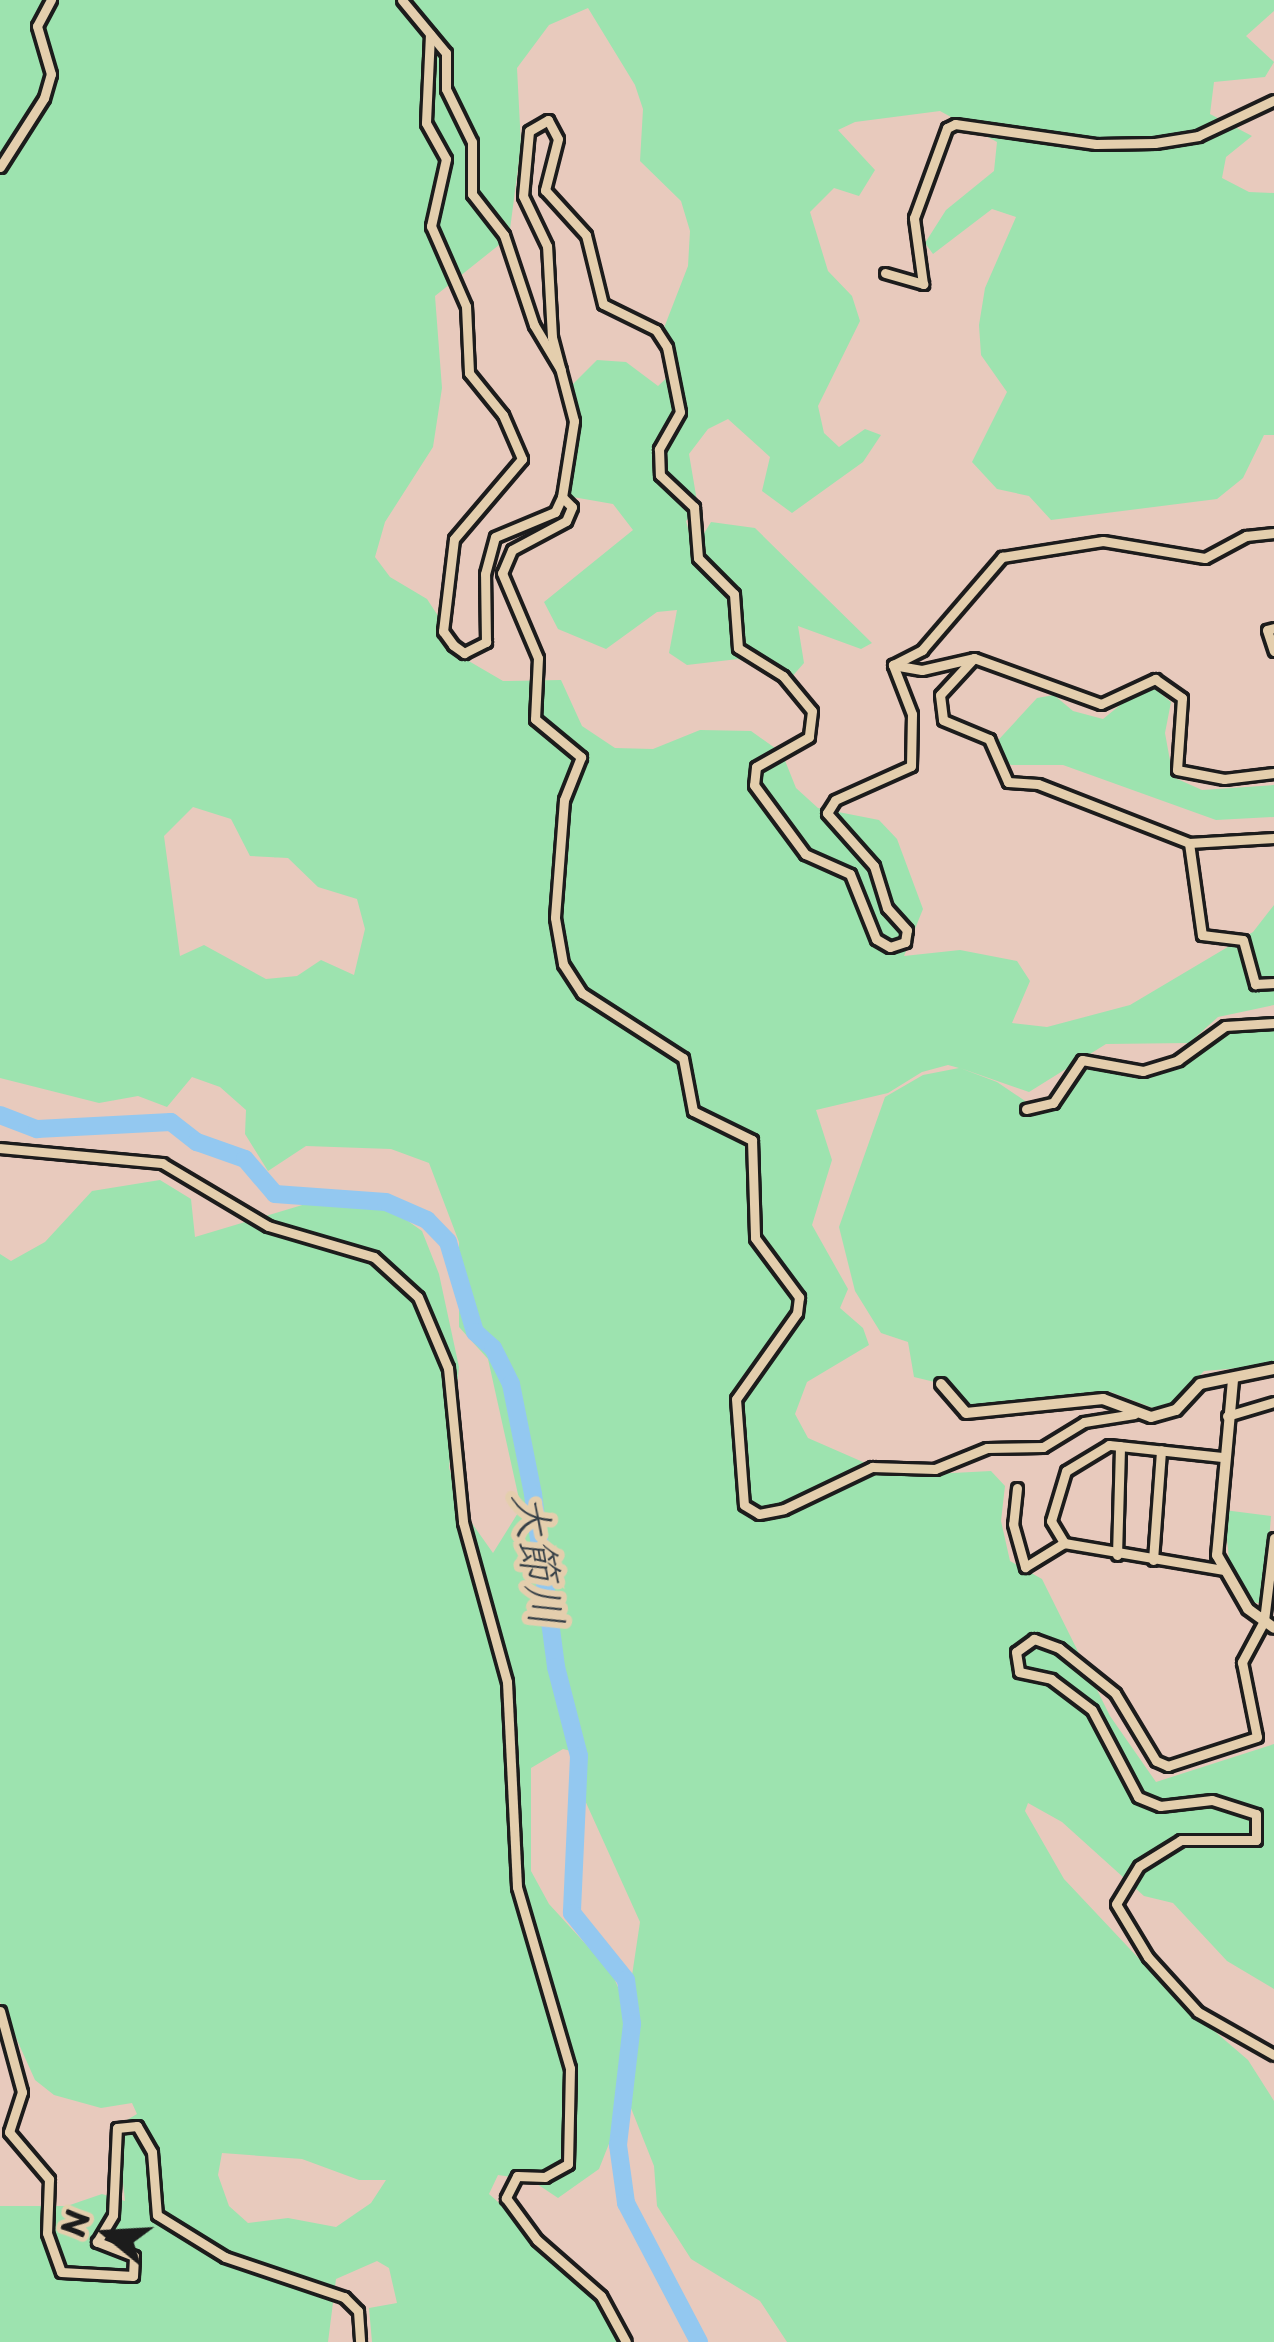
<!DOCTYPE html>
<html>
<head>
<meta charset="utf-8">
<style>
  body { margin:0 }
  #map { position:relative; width:1274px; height:2342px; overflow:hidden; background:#e8cabd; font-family:"Playpen Sans","Klee One",sans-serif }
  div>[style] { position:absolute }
  .green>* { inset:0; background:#9de3af }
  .river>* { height:18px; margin:-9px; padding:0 9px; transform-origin:9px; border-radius:9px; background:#93c8f0 }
  .roads { filter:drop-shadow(3px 0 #1c1c1c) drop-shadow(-3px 0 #1c1c1c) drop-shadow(0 3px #1c1c1c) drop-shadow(0 -3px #1c1c1c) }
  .minor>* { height:9px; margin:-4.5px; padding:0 4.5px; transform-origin:4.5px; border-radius:4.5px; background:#e4cead }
  .tertiary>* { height:10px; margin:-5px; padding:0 5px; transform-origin:5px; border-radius:5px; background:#e4cead }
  span { translate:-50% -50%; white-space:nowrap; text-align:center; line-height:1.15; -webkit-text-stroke:12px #e4cead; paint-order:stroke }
  .water-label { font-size:45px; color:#343e46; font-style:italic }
  .north { position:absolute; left:48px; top:2174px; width:120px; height:120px; -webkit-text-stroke:9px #e4cead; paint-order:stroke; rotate:288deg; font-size:33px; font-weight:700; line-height:48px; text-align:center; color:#1c1c1c }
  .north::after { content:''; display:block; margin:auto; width:42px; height:54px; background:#1c1c1c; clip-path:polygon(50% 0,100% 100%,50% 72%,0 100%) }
</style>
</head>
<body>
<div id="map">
  <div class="green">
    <div style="clip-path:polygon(evenodd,0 0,1274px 0,1274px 11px,1246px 36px,1274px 62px,1265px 77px,1214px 82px,1210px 114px,1252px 136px,1226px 157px,1222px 178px,1249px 192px,1274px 193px,1274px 435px,1264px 435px,1243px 478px,1217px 499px,1051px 520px,1029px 496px,997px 489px,972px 462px,1007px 392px,981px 355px,979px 325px,985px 288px,1016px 217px,992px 209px,933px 254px,925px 243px,946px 210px,994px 171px,997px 142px,940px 111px,855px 122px,838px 130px,875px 170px,859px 196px,834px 188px,810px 212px,828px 271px,852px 296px,860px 321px,818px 406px,824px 433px,839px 447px,865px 429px,881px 435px,863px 462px,792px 513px,762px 491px,770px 457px,728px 419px,708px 429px,689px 454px,698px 507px,686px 521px,694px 550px,711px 522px,755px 528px,872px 643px,861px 649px,798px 626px,804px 663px,790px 679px,738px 659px,687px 665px,669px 653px,677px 610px,657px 612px,606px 649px,558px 629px,544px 602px,633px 530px,613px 504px,567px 496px,570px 387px,597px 360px,626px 362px,658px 386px,672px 373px,662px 333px,688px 266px,690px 231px,681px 201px,640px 161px,643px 109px,635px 85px,588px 8px,549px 25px,517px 68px,521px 145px,509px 237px,435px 296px,442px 388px,433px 447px,385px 522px,375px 557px,390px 577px,427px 599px,467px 660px,503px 681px,561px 680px,582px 726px,615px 748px,653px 749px,700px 730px,751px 731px,782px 753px,796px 788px,818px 808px,879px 820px,897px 839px,923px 909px,904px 956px,960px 950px,1017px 961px,1030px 981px,1012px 1023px,1047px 1027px,1130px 1005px,1253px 932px,1274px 905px,1274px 1005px,1218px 1017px,1189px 1043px,1106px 1044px,1029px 1092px,960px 1068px,997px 1082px,1028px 1103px,1027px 1112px,1045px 1113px,1057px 1108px,1085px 1065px,1146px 1075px,1187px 1062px,1227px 1032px,1274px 1027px,1274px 1365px,1204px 1371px,1175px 1401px,1153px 1408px,1108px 1391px,1025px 1406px,967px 1406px,947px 1385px,914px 1377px,908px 1342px,881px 1333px,855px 1291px,839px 1227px,885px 1097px,923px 1075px,959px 1068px,948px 1065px,922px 1072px,888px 1093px,816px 1110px,832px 1160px,812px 1225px,848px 1289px,840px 1308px,863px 1328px,869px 1345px,807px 1382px,795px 1414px,808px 1438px,895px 1476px,991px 1471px,1005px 1486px,1001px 1521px,1010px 1561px,1042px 1579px,1110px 1716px,1156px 1782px,1274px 1744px,1274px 1989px,1227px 1961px,1173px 1903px,1144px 1896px,1062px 1822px,1028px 1803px,1025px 1811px,1064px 1879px,1177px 1999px,1248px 2060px,1274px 2101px,1274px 2342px,787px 2342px,760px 2301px,691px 2259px,657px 2206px,654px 2166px,627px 2098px,599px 2169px,558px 2198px,531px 2180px,498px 2175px,489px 2194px,574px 2269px,634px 2342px,372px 2342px,369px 2308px,397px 2303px,389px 2268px,377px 2261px,336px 2279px,328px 2342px,0 2342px,0 2206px,67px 2206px,102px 2194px,125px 2201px,117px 2126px,137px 2114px,132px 2103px,101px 2108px,54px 2095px,35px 2080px,0 2002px,0 1254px,11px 1261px,45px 1242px,92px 1191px,160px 1180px,191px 1199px,195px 1237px,319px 1200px,391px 1209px,422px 1231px,439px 1274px,459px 1367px,449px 1468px,464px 1512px,493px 1553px,521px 1508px,488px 1359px,459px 1327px,459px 1242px,429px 1163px,391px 1149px,306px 1146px,268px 1171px,245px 1134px,246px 1110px,220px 1087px,192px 1077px,167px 1107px,138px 1096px,99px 1103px,0 1078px,0 0,193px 807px,231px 819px,250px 856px,288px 858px,318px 887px,357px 899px,365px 929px,354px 975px,321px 960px,297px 976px,266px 979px,204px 945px,180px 956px,164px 836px,193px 807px,0 0,563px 1749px,587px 1755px,583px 1796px,640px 1922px,627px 2009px,612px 1973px,549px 1904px,531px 1871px,531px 1768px,563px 1749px,0 0,222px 2153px,302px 2159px,359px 2180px,386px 2180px,371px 2203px,336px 2227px,288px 2218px,248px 2223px,229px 2206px,218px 2175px,222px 2153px)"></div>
    <div style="clip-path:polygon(1155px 689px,1171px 702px,1165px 733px,1173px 777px,1202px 790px,1274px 785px,1274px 817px,1216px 820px,1063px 765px,1011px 765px,991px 748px,1037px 698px,1054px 695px,1073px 711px,1103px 719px,1135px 693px)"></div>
    <div style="clip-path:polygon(1224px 1510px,1271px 1516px,1264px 1604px,1251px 1602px,1230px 1569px)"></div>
  </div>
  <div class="river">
    <div style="left:0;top:1115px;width:40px;rotate:21deg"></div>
    <div style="left:37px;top:1129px;width:134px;rotate:-3deg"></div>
    <div style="left:171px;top:1122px;width:33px;rotate:38deg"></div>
    <div style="left:197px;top:1142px;width:51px;rotate:19.5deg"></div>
    <div style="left:245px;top:1159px;width:46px;rotate:49.4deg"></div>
    <div style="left:275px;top:1194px;width:111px;rotate:4.1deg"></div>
    <div style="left:386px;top:1202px;width:45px;rotate:23.7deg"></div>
    <div style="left:427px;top:1220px;width:30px;rotate:46deg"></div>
    <div style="left:448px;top:1242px;width:94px;rotate:73.3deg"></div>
    <div style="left:475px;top:1332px;width:24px;rotate:42deg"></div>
    <div style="left:493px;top:1348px;width:40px;rotate:63.4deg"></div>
    <div style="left:511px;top:1384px;width:112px;rotate:78.7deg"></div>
    <div style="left:533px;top:1494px;width:175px;rotate:82.4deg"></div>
    <div style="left:556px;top:1667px;width:92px;rotate:75.5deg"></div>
    <div style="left:579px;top:1756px;width:157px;rotate:92.6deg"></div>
    <div style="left:572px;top:1913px;width:86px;rotate:51.1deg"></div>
    <div style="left:626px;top:1980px;width:44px;rotate:82.2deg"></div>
    <div style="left:632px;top:2024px;width:122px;rotate:96.6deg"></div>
    <div style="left:618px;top:2145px;width:59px;rotate:82.1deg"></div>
    <div style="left:626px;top:2203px;width:157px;rotate:62.3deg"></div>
  </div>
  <div class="roads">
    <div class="minor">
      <div style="left:402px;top:0;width:69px;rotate:50.3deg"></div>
      <div style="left:446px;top:53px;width:36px;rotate:90deg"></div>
      <div style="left:446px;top:89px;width:59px;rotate:63.9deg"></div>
      <div style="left:472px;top:142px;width:52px;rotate:90deg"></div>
      <div style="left:472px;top:194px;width:52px;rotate:52deg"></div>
      <div style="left:504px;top:235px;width:95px;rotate:71.6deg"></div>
      <div style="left:534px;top:325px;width:52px;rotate:59deg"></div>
      <div style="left:430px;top:34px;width:89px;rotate:92.6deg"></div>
      <div style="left:426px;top:123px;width:41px;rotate:60.9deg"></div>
      <div style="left:446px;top:159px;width:69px;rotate:102.6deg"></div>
      <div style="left:431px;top:226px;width:87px;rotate:66.4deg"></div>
      <div style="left:466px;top:306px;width:67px;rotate:87.4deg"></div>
      <div style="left:469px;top:373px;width:54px;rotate:51deg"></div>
      <div style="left:503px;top:415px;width:48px;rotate:66.6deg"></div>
      <div style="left:522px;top:459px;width:105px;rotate:130.4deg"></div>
      <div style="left:454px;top:539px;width:93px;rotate:96.8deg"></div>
      <div style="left:443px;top:631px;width:17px;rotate:54deg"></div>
      <div style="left:453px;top:645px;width:14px;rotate:36deg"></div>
      <div style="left:464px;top:653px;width:25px;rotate:-27deg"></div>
      <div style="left:486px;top:642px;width:68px;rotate:-90.8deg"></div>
      <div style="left:485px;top:574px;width:38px;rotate:-75deg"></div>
      <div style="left:495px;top:537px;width:65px;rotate:-22.6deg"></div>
      <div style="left:555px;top:512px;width:17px;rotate:-65deg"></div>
      <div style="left:562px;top:497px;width:77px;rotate:-81deg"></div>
      <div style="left:574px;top:421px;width:87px;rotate:-104.7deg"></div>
      <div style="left:552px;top:337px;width:91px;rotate:-93.1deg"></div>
      <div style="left:547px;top:246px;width:55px;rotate:-115.6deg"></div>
      <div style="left:523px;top:196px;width:65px;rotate:-84.7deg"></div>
      <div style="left:529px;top:131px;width:22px;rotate:-30deg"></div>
      <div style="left:548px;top:120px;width:21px;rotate:62deg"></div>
      <div style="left:558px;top:139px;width:53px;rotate:104.3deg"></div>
      <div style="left:545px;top:190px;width:61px;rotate:47.7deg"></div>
      <div style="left:586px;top:235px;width:71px;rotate:76.2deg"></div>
      <div style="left:603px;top:304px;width:59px;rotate:26.1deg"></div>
      <div style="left:656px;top:330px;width:20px;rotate:57deg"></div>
      <div style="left:667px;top:347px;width:66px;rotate:78.7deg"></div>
      <div style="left:680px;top:412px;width:43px;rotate:119.6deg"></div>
      <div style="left:659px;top:449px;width:26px;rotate:88deg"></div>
      <div style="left:660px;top:475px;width:47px;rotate:43.3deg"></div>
      <div style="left:694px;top:507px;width:51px;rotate:85.5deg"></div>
      <div style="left:698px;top:558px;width:51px;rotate:45deg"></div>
      <div style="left:734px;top:594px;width:54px;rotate:85.8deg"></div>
      <div style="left:738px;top:648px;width:53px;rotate:31.9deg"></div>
      <div style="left:783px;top:676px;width:45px;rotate:50.4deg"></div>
      <div style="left:812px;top:711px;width:26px;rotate:97deg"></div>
      <div style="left:809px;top:737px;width:61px;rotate:150.5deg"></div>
      <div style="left:756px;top:767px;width:18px;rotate:96deg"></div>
      <div style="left:754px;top:785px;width:86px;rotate:53.5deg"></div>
      <div style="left:805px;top:854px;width:49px;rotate:24deg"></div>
      <div style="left:850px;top:874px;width:70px;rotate:68.2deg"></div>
      <div style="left:876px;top:939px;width:16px;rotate:30deg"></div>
      <div style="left:890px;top:947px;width:16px;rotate:-18deg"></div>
      <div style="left:905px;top:942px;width:12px;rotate:-81deg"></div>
      <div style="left:907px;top:930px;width:30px;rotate:-132deg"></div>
      <div style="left:887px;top:908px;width:44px;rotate:-107.2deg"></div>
      <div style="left:874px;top:866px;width:71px;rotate:-131.6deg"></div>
      <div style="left:827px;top:813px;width:15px;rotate:-58deg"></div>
      <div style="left:835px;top:800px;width:83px;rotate:-24.1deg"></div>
      <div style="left:911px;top:766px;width:52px;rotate:-88.9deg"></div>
      <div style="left:912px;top:714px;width:53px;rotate:-111.2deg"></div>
      <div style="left:0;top:167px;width:82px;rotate:-57.5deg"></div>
      <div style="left:44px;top:98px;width:25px;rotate:-74deg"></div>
      <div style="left:51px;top:74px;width:50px;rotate:-106.3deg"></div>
      <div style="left:37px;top:26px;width:30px;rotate:-62deg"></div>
      <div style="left:885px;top:273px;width:40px;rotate:16deg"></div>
      <div style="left:923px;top:284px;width:67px;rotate:-97.8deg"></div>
      <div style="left:914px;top:218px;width:96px;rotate:-69.9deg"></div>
      <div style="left:947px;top:128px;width:9px;rotate:-27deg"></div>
      <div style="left:955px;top:124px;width:142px;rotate:8.1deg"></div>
      <div style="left:1096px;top:144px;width:59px;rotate:-1deg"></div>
      <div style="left:1155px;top:143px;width:44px;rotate:-9.2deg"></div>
      <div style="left:1198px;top:136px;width:84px;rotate:-25.3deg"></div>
      <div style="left:562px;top:497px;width:14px;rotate:45deg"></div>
      <div style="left:572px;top:507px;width:15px;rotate:113deg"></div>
      <div style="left:566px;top:521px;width:61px;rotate:151.8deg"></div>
      <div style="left:512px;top:550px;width:25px;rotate:113deg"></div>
      <div style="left:502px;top:573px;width:92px;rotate:67deg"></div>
      <div style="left:538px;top:658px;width:61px;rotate:92.8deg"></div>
      <div style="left:535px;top:719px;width:60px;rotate:39.6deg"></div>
      <div style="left:581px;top:757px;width:46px;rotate:111.6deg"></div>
      <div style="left:564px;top:800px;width:118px;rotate:94.4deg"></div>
      <div style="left:555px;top:918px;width:47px;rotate:80.1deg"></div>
      <div style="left:563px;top:964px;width:35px;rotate:57deg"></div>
      <div style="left:582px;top:993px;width:120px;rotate:32.8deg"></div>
      <div style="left:683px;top:1058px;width:54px;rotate:79.3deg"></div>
      <div style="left:693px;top:1111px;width:66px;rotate:26.2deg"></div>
      <div style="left:752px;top:1140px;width:98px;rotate:88.2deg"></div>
      <div style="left:755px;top:1238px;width:74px;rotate:53.3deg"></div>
      <div style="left:799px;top:1297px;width:16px;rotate:97deg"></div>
      <div style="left:797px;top:1313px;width:105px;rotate:125.3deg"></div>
      <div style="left:736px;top:1399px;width:106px;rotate:85.7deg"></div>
      <div style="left:744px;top:1505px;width:17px;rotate:31deg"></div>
      <div style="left:759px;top:1514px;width:25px;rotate:-11deg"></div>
      <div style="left:784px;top:1509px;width:98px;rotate:-25.5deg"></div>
      <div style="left:872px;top:1467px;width:63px;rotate:1.8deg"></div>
      <div style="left:935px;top:1469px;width:56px;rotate:-22deg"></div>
      <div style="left:987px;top:1448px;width:56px;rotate:-1deg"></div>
      <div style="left:1043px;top:1447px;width:48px;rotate:-31.4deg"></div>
      <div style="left:1084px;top:1422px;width:51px;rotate:-9.1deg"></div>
      <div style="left:1274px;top:628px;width:7px;rotate:164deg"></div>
      <div style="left:1267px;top:630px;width:22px;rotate:72deg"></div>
      <div style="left:974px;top:658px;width:50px;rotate:132.6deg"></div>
      <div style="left:940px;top:695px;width:25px;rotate:83deg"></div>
      <div style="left:943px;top:720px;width:50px;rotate:22.4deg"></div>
      <div style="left:989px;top:739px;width:47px;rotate:66.2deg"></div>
      <div style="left:1008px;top:782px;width:30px;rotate:4deg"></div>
      <div style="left:1038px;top:784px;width:162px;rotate:21.3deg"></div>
      <div style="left:1189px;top:843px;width:85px;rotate:-3.4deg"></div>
      <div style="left:893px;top:665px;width:29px;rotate:10deg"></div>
      <div style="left:922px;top:670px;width:53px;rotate:-13deg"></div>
      <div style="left:974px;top:658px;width:135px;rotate:19.9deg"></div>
      <div style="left:1101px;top:704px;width:60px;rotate:-24.8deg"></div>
      <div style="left:1155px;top:679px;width:33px;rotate:35deg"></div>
      <div style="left:1182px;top:698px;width:72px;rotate:94deg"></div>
      <div style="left:1177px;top:770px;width:48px;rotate:10.8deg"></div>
      <div style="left:1224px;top:779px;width:50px;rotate:-6.8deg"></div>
      <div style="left:893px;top:665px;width:33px;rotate:-27deg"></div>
      <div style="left:922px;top:650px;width:123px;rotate:-49.3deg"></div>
      <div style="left:1002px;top:557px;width:102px;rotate:-9deg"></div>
      <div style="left:1103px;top:541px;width:103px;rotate:9.5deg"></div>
      <div style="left:1205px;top:558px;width:47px;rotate:-28.2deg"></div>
      <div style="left:1246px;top:536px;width:28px;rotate:-6deg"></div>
      <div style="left:1189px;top:843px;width:93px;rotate:82deg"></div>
      <div style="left:1202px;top:935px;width:41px;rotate:7deg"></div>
      <div style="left:1243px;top:940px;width:46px;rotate:74.7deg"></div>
      <div style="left:1255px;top:984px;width:19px;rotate:-3deg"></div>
      <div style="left:1026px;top:1109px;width:28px;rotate:-13deg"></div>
      <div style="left:1053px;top:1103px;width:52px;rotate:-56deg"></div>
      <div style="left:1082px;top:1060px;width:62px;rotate:10.2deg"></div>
      <div style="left:1143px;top:1071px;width:37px;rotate:-17deg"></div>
      <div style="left:1178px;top:1060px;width:58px;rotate:-35.9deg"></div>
      <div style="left:1225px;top:1026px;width:49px;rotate:-3.5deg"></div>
      <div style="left:0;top:1148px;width:163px;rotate:5.3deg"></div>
      <div style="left:162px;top:1163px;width:123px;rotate:30.7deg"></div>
      <div style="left:268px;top:1226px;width:110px;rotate:16.3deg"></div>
      <div style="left:374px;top:1257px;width:59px;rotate:42.3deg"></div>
      <div style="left:418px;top:1297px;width:77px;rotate:67.1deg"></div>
      <div style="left:448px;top:1368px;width:155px;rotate:84.4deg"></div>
      <div style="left:463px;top:1522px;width:166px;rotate:74.6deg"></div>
      <div style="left:507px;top:1682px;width:205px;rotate:87.2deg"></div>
      <div style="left:517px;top:1887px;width:189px;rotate:73.7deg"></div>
      <div style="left:570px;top:2068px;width:96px;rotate:91.2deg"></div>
      <div style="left:568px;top:2164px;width:26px;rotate:151deg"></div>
      <div style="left:545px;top:2177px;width:28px;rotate:-178deg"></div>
      <div style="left:517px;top:2176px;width:25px;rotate:117deg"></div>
      <div style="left:506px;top:2198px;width:52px;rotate:53.6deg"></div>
      <div style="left:537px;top:2240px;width:85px;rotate:41.2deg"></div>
      <div style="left:601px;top:2296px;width:52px;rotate:61.5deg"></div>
      <div style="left:1227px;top:1416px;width:49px;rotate:-16.6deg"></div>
      <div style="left:1222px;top:1457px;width:114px;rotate:-173.9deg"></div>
      <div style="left:1109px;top:1445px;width:50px;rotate:148.8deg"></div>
      <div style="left:1066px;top:1471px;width:52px;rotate:106.7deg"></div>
      <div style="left:1051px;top:1521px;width:26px;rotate:59deg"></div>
      <div style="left:1064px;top:1543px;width:161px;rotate:9.6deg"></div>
      <div style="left:1017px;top:1488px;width:36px;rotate:96deg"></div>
      <div style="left:1013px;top:1524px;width:45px;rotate:74.4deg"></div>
      <div style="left:1025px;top:1567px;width:46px;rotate:-31.6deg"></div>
      <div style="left:1274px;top:1538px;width:84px;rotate:96.9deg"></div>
      <div style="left:1264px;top:1621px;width:47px;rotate:118.2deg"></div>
      <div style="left:1242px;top:1662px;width:76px;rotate:78.7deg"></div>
      <div style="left:1257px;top:1737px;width:94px;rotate:162deg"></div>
      <div style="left:1168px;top:1766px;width:13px;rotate:-157deg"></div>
      <div style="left:1156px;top:1761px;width:79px;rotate:-121.1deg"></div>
      <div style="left:1115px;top:1693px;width:72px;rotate:-141.2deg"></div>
      <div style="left:1059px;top:1648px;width:27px;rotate:-160deg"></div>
      <div style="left:1034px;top:1639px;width:22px;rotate:144deg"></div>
      <div style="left:1016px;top:1652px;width:20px;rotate:81deg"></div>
      <div style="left:1019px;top:1672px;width:33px;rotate:12deg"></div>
      <div style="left:1051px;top:1679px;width:51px;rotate:37.1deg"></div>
      <div style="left:1092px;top:1710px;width:98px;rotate:62.1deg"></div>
      <div style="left:1138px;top:1797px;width:24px;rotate:22deg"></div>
      <div style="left:1160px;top:1806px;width:52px;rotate:-6.6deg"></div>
      <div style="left:1212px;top:1800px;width:46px;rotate:17.7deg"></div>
      <div style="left:1256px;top:1814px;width:26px;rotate:90deg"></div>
      <div style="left:1256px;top:1840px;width:75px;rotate:180deg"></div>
      <div style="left:1181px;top:1840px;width:49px;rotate:148.2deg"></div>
      <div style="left:1139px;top:1866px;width:44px;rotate:121.2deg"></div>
      <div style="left:1116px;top:1904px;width:62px;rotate:58.9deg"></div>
      <div style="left:1148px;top:1957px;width:74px;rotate:47.7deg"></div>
      <div style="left:1198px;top:2012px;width:87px;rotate:29.5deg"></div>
      <div style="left:1117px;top:1555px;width:109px;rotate:-88.4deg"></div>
      <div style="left:1153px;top:1560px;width:110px;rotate:-85.8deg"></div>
      <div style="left:0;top:2011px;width:84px;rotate:74.8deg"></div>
      <div style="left:22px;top:2092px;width:42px;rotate:108deg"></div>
      <div style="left:9px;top:2132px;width:62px;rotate:49.6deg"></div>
      <div style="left:49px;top:2179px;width:54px;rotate:92.1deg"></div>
      <div style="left:47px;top:2233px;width:41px;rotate:70.3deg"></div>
      <div style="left:61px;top:2272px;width:72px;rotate:3.2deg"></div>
      <div style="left:133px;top:2276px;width:20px;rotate:-87deg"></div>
      <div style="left:134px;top:2256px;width:40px;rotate:-159deg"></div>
      <div style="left:97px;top:2242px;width:31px;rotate:-59deg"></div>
      <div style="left:113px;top:2215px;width:87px;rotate:-87.4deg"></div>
      <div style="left:117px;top:2128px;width:20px;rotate:-6deg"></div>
      <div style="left:137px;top:2126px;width:30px;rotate:60deg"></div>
      <div style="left:152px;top:2152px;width:63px;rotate:85.5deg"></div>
      <div style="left:157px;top:2215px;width:80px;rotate:31.7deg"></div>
      <div style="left:225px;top:2257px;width:126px;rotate:18.6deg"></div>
      <div style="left:344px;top:2297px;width:20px;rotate:45deg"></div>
      <div style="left:358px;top:2311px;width:31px;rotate:86deg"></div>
    </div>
    <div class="tertiary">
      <div style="left:1233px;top:1380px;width:176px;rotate:95.2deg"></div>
      <div style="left:1217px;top:1555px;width:62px;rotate:60.1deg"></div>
      <div style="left:1248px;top:1609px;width:32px;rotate:36deg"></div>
      <div style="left:941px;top:1384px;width:38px;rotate:49deg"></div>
      <div style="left:966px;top:1413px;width:138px;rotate:-5.8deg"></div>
      <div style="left:1103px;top:1399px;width:51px;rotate:20.6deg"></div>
      <div style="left:1151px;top:1417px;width:26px;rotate:-16deg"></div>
      <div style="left:1176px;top:1410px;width:35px;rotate:-47deg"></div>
      <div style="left:1200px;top:1384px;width:76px;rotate:-11.5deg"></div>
    </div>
  </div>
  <div class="water-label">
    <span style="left:541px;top:1559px;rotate:82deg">大節川</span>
  </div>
  <div class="north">N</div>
</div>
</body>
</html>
